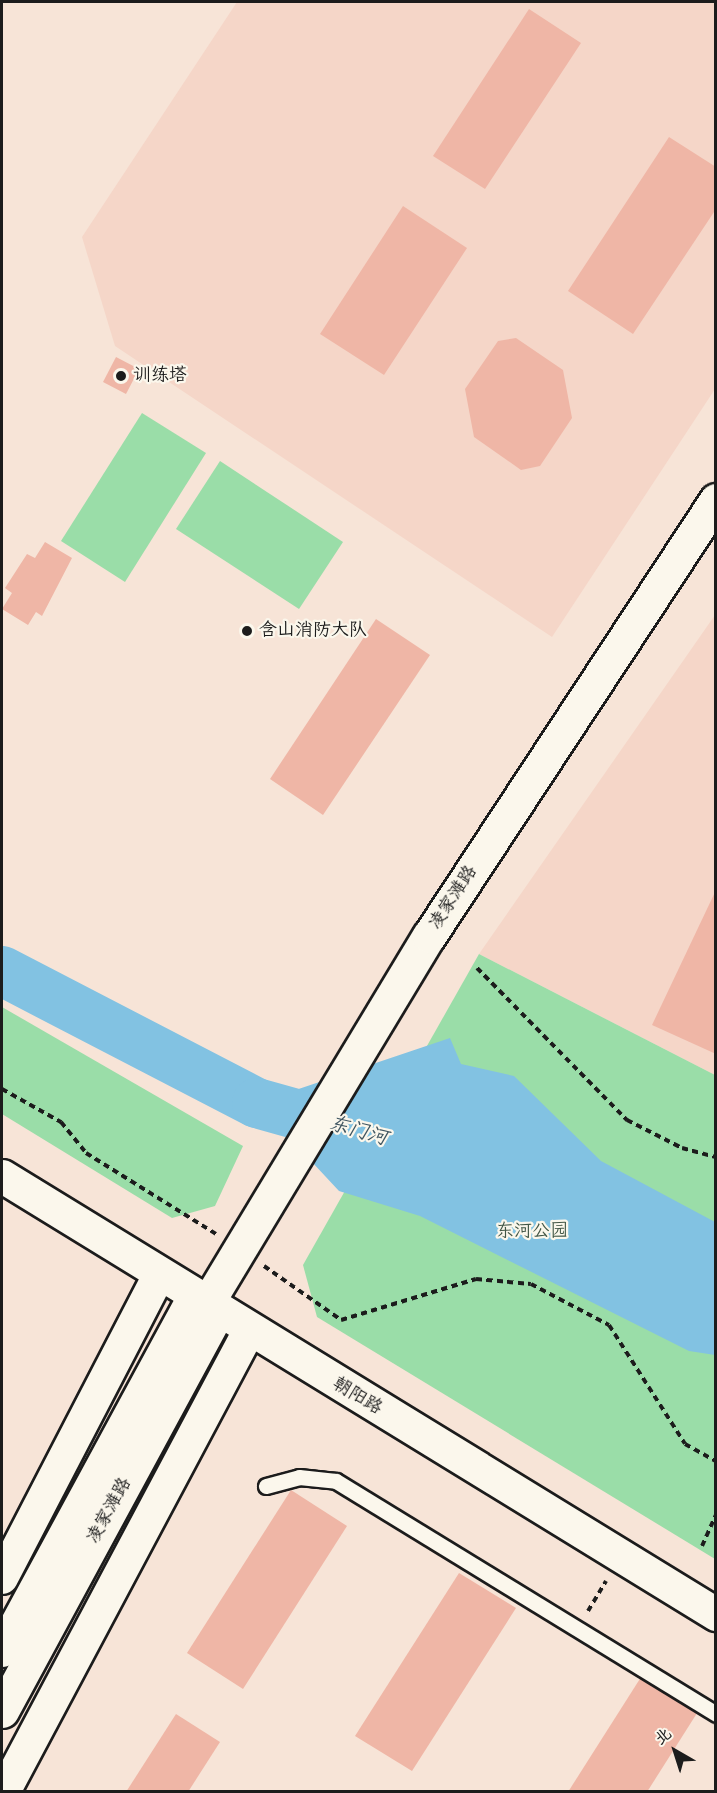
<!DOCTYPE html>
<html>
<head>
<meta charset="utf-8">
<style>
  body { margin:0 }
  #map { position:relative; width:717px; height:1793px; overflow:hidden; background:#f7e4d7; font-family:Kalam,"LXGW WenKai TC",sans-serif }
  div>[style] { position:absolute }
  .built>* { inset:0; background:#f5d6c8 }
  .green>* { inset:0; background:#9adda8 }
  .water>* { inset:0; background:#82c2e2 }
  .river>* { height:50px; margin:-25px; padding:0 25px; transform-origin:25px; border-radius:25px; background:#82c2e2 }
  .building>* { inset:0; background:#efb6a6 }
  .path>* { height:4px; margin-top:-2px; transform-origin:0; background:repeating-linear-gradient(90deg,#1c1c1c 0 6px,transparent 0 10.5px) }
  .roads { filter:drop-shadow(2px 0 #1c1c1c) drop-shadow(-2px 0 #1c1c1c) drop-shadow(0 2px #1c1c1c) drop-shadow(0 -2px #1c1c1c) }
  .service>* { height:15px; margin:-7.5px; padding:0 7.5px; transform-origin:7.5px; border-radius:7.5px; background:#fbf7ec }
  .minor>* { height:32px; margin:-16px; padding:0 16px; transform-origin:16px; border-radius:16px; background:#fbf7ec }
  .secondary>* { height:33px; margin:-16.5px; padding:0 16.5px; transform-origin:16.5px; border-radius:16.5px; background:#fbf7ec }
  .dots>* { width:16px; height:16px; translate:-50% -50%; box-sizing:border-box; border:3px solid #fbf7ec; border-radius:50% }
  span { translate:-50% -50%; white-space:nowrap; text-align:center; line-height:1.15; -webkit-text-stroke:4.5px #fbf7ec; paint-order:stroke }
  .poi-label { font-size:18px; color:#1c1c1c }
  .left { translate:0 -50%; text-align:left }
  .street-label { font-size:18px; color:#1c1c1c }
  .park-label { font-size:18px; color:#425646 }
  .water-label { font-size:20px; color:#405661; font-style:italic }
  .frame { position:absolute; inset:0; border:3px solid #1c1c1c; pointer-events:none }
  .north { position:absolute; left:645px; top:1721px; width:60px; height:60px; -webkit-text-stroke:4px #fbf7ec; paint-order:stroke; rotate:321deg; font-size:16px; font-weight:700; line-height:24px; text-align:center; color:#1c1c1c }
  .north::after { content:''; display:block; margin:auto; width:21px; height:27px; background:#1c1c1c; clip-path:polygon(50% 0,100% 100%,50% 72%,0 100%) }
</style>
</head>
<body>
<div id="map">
  <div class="built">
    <div style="clip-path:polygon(237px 2px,715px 2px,715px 389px,552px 637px,115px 346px,82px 237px)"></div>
    <div style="clip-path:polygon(715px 615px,715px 1075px,479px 954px)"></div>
  </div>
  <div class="green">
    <div style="clip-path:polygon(142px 413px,206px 453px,125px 582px,61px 541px)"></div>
    <div style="clip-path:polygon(220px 461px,343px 542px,299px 609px,176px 529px)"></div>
    <div style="clip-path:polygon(479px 954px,715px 1075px,715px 1559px,317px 1317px,303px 1265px)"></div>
    <div style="clip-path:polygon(2px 1007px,243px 1146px,215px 1206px,172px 1218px,2px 1114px)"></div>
  </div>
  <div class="water">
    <div style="clip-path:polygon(450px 1038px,461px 1064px,514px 1076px,601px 1161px,715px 1222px,715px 1355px,689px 1351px,420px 1216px,339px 1191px,257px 1103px)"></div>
  </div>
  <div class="river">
    <div style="left:2px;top:971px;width:287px;rotate:27.4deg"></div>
    <div style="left:257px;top:1103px;width:66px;rotate:15.7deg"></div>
  </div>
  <div class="building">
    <div style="clip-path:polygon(529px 9px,581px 43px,485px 189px,433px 156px)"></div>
    <div style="clip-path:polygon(669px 137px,716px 167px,716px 209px,633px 334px,568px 291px)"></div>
    <div style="clip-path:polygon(403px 206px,467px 248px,384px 375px,320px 334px)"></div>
    <div style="clip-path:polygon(516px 338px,563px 370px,572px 418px,540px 466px,521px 470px,474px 437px,465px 389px,498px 341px)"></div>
    <div style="clip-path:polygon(116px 357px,139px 369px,126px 394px,103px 382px)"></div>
    <div style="clip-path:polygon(45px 542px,72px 558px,42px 616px,36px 612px,28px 625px,2px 609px,12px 593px,5px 588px,27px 554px,35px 558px)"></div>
    <div style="clip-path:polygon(376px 619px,430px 655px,323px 815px,270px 779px)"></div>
    <div style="clip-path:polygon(716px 890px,716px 1054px,652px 1025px)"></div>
    <div style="clip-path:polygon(291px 1490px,347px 1526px,243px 1689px,187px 1653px)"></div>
    <div style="clip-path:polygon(459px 1573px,516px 1608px,412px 1771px,355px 1736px)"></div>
    <div style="clip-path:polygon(643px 1674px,699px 1710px,647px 1792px,568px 1792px)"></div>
    <div style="clip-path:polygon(176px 1714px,220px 1742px,188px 1792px,126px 1792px)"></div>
  </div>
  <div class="path">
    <div style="left:477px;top:968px;width:214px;rotate:45.4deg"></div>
    <div style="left:627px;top:1120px;width:62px;rotate:27deg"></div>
    <div style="left:682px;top:1148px;width:35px;rotate:15deg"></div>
    <div style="left:2px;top:1089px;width:68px;rotate:29.2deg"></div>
    <div style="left:61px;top:1122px;width:40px;rotate:51deg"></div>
    <div style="left:86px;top:1153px;width:153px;rotate:31.9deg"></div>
    <div style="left:264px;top:1266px;width:94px;rotate:35deg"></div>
    <div style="left:341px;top:1320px;width:141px;rotate:-16.9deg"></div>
    <div style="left:476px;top:1279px;width:55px;rotate:5.2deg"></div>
    <div style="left:531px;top:1284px;width:88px;rotate:27.7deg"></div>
    <div style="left:609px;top:1325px;width:141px;rotate:57.4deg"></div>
    <div style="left:685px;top:1444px;width:35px;rotate:29deg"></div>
    <div style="left:702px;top:1546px;width:34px;rotate:-66deg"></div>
    <div style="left:588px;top:1611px;width:35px;rotate:-59deg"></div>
  </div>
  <div class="roads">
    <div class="service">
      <div style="left:266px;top:1486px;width:34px;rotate:-15deg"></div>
      <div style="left:299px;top:1477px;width:37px;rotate:6deg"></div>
      <div style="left:336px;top:1481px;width:446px;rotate:31.5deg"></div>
    </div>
    <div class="minor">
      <div style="left:2px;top:1578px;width:341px;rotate:-62.6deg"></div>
      <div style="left:4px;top:1792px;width:522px;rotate:-62.01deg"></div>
    </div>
    <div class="secondary">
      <div style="left:2px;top:1176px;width:838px;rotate:31.53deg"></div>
      <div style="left:206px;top:1305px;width:431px;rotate:-58.9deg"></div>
      <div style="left:429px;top:936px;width:522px;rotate:-56.64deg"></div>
      <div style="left:2px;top:1650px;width:402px;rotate:-61.5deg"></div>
      <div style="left:2px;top:1711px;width:454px;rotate:-61.6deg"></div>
    </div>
  </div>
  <div class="dots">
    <div style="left:121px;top:376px;background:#1c1c1c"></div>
    <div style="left:247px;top:631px;background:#1c1c1c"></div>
  </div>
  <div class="poi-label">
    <span class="left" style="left:133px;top:376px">训练塔</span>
    <span class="left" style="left:259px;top:631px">含山消防大队</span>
  </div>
  <div class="street-label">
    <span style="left:454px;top:898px;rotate:-57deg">凌家滩路</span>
    <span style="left:357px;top:1397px;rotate:31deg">朝阳路</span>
    <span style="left:110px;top:1511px;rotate:-61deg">凌家滩路</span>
  </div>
  <div class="park-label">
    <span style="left:532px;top:1232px">东河公园</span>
  </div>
  <div class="water-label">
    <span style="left:358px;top:1132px;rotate:16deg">东门河</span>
  </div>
  <div class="frame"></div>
  <div class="north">北</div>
</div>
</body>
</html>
